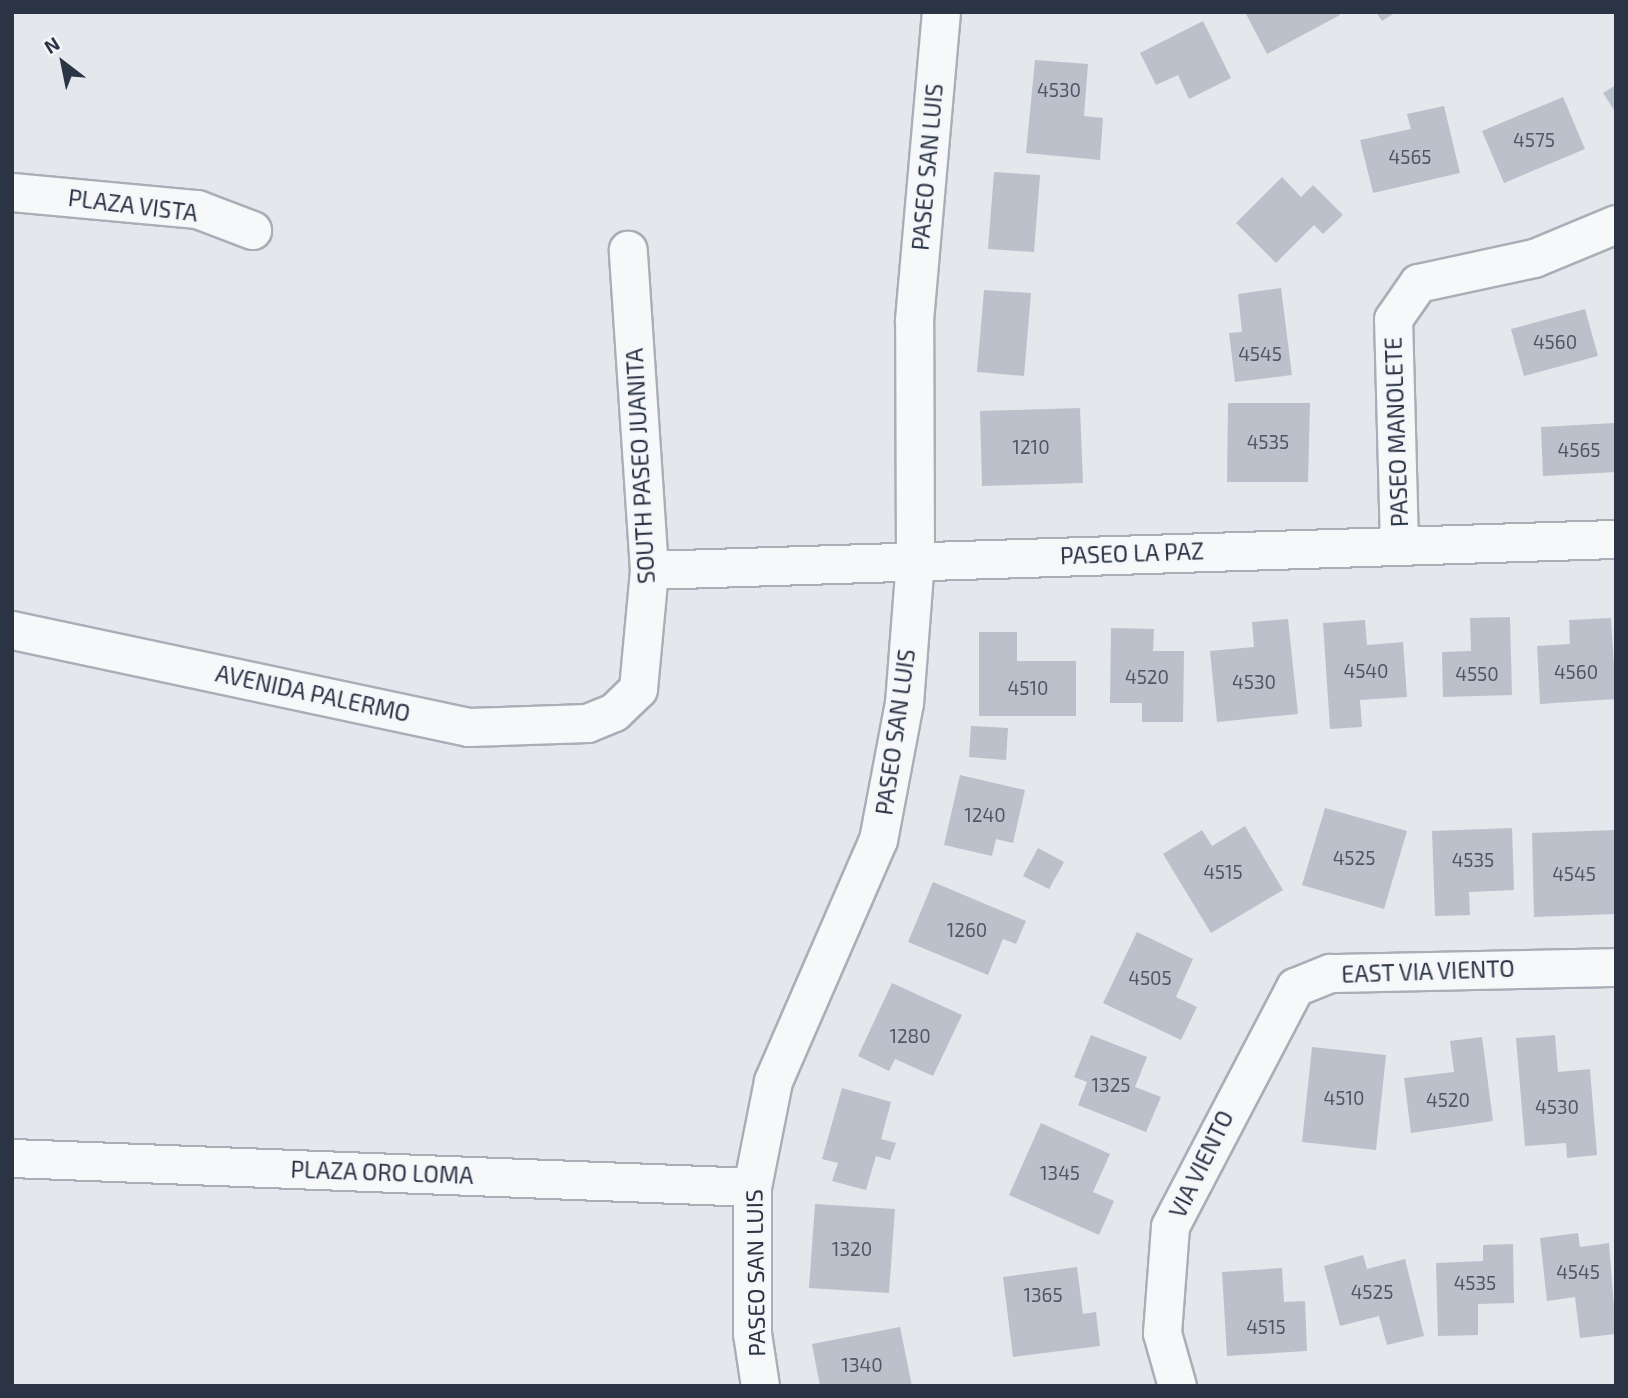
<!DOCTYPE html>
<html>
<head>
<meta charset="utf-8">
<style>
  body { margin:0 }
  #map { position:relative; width:1628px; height:1398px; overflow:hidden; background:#e4e7ec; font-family:"Exo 2",sans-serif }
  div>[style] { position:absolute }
  .building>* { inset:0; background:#bbc0ca }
  .roads { filter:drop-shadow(2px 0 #a9aeb7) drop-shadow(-2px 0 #a9aeb7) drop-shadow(0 2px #a9aeb7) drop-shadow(0 -2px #a9aeb7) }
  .street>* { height:37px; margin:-18.5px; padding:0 18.5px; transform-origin:18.5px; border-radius:18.5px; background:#f7f8fa }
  span { translate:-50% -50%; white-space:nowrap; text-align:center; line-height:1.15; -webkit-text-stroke:5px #f4f6f9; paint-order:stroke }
  .number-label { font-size:19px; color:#4f5766 }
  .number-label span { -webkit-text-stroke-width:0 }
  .street-label { font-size:23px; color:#2b3445 }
  .frame { position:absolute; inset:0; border:14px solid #2b3445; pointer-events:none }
  .north { position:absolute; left:28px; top:28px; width:70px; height:70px; -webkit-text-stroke:5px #f4f6f9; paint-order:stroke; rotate:328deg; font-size:19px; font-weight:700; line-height:28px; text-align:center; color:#2b3445 }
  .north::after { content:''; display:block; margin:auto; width:24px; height:32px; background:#2b3445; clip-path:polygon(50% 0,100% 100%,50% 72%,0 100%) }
</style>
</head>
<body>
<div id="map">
  <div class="building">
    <div style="clip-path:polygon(1245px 12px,1339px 12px,1340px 15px,1267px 54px)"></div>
    <div style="clip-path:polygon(1376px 12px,1396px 12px,1382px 21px)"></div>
    <div style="clip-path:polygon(1203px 21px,1231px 78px,1189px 99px,1178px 75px,1156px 85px,1140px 53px)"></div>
    <div style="clip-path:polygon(1035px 60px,1088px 64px,1084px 116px,1103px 118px,1100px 160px,1026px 153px)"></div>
    <div style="clip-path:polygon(1616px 85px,1616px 113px,1603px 93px)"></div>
    <div style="clip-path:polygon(1563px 97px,1585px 149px,1504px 183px,1482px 131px)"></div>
    <div style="clip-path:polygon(1444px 106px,1460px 173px,1373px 193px,1360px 140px,1411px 129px,1407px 114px)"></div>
    <div style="clip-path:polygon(994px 172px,1040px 175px,1034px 252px,988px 249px)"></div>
    <div style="clip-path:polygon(1282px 177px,1301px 197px,1313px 185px,1343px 215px,1323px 234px,1314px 225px,1276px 263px,1236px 223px)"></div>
    <div style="clip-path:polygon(1281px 288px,1292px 375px,1235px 382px,1229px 333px,1242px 332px,1238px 294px)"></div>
    <div style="clip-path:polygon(984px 290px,1031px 293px,1024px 376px,977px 372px)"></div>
    <div style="clip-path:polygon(1585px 309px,1598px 356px,1524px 376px,1511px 329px)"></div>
    <div style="clip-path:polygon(1228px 403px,1310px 403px,1308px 482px,1227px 482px)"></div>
    <div style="clip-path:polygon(1080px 408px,1083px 483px,982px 486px,980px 411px)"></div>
    <div style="clip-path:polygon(1616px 423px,1616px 472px,1543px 476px,1541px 427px)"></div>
    <div style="clip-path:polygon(1510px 617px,1512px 695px,1443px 697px,1442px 652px,1471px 651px,1470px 618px)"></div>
    <div style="clip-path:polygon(1611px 618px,1616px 699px,1540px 704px,1537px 646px,1570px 644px,1569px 620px)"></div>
    <div style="clip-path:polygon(1288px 619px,1298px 714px,1217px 722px,1210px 651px,1254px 647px,1252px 622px)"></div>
    <div style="clip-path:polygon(1365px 620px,1367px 645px,1403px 642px,1407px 697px,1360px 700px,1362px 727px,1330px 729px,1323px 623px)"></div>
    <div style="clip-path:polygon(1111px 628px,1154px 629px,1153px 651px,1184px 651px,1183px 722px,1142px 722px,1142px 703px,1110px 703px)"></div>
    <div style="clip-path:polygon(979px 632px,1017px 632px,1017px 661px,1076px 661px,1076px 716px,979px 716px)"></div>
    <div style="clip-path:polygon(971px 726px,1008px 728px,1006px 760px,969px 757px)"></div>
    <div style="clip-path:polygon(960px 775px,1025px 790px,1013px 843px,996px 839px,992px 856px,944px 845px)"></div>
    <div style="clip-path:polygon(1325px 808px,1407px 831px,1384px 909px,1302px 885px)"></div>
    <div style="clip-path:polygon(1245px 826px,1283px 890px,1211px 933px,1163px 854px,1202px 830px,1212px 846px)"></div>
    <div style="clip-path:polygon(1512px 828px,1514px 890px,1469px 892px,1470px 915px,1435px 916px,1432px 831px)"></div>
    <div style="clip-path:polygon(1616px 830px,1616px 914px,1534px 917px,1532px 833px)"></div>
    <div style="clip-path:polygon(1038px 848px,1064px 862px,1049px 889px,1023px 876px)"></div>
    <div style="clip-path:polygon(933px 882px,1026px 921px,1016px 944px,1003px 939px,988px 975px,908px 942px)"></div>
    <div style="clip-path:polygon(1137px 932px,1193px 959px,1176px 997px,1197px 1007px,1181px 1040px,1103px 1003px)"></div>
    <div style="clip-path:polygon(892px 983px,962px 1015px,933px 1076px,895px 1059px,889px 1071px,858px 1056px)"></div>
    <div style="clip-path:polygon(1091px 1035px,1147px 1057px,1135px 1087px,1161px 1097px,1146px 1132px,1078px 1105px,1087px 1082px,1074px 1077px)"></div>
    <div style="clip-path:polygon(1555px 1035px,1558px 1072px,1590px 1069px,1597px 1155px,1567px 1158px,1566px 1143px,1525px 1146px,1516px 1038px)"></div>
    <div style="clip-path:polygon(1482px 1037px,1493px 1121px,1411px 1133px,1404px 1078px,1454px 1072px,1450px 1041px)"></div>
    <div style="clip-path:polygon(1312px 1047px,1386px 1055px,1376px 1150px,1302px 1142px)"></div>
    <div style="clip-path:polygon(842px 1088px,891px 1102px,881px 1139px,896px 1143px,890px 1160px,876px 1156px,866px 1190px,832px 1181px,838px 1163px,822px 1159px)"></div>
    <div style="clip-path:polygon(1041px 1123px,1110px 1154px,1093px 1192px,1114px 1201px,1099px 1235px,1009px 1195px)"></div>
    <div style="clip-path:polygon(815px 1204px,895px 1209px,889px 1293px,809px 1288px)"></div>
    <div style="clip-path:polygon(1578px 1233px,1580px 1247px,1609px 1243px,1616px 1334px,1580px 1338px,1575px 1297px,1547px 1301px,1540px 1238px)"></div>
    <div style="clip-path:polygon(1513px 1244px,1514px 1303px,1478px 1304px,1478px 1335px,1438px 1336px,1436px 1263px,1483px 1261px,1483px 1245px)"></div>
    <div style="clip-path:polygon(1363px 1255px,1367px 1269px,1405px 1259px,1424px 1336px,1387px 1345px,1379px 1316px,1340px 1326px,1324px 1266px)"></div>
    <div style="clip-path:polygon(1077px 1267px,1083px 1314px,1096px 1312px,1100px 1346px,1013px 1357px,1003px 1277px)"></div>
    <div style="clip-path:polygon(1282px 1268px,1284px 1302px,1305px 1301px,1307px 1351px,1227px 1356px,1222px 1272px)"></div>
    <div style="clip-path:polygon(900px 1327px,912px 1386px,820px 1386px,812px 1344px)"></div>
  </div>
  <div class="roads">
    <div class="street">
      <div style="left:12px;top:192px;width:186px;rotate:5.3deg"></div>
      <div style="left:197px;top:209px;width:59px;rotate:20.9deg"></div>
      <div style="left:1399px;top:545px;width:226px;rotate:-91.5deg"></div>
      <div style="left:1393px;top:319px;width:44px;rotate:-55.2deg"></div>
      <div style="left:1418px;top:283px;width:119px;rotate:-12.2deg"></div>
      <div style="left:1534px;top:258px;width:89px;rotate:-22.5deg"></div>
      <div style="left:649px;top:570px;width:967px;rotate:-1.84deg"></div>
      <div style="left:12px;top:630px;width:466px;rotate:12deg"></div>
      <div style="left:468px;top:727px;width:119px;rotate:-1.9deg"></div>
      <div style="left:587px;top:723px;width:29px;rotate:-22deg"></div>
      <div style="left:614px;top:712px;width:33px;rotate:-44deg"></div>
      <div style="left:638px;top:689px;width:120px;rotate:-84.7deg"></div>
      <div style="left:649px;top:570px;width:321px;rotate:-93.8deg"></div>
      <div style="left:12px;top:1158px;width:741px;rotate:2.24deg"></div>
      <div style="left:760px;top:1386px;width:54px;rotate:-98.6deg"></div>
      <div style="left:752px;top:1333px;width:146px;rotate:-90deg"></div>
      <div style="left:752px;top:1187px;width:108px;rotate:-78.8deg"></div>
      <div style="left:773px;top:1081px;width:263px;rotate:-66.5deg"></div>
      <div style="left:878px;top:840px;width:139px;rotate:-79.3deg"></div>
      <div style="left:904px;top:703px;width:143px;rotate:-85.6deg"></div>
      <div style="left:915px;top:560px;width:240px;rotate:-90.2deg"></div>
      <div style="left:914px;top:320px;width:309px;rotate:-85deg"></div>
      <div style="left:1177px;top:1386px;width:55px;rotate:-105.8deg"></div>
      <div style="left:1162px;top:1333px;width:107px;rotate:-85.7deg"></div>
      <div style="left:1170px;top:1226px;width:270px;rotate:-62.4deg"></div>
      <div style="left:1295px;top:987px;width:38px;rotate:-22deg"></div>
      <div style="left:1330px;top:973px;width:286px;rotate:-1.2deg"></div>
    </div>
  </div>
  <div class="number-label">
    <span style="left:1059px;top:90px">4530</span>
    <span style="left:1534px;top:140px">4575</span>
    <span style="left:1410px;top:157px">4565</span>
    <span style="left:1555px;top:342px">4560</span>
    <span style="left:1260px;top:354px">4545</span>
    <span style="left:1268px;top:442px">4535</span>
    <span style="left:1031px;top:447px">1210</span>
    <span style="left:1579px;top:450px">4565</span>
    <span style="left:1366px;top:671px">4540</span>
    <span style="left:1576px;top:672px">4560</span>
    <span style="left:1477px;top:674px">4550</span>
    <span style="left:1147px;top:677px">4520</span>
    <span style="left:1254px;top:682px">4530</span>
    <span style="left:1028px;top:688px">4510</span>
    <span style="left:985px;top:815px">1240</span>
    <span style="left:1354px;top:858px">4525</span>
    <span style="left:1473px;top:860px">4535</span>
    <span style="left:1223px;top:872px">4515</span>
    <span style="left:1574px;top:874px">4545</span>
    <span style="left:967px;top:930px">1260</span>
    <span style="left:1150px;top:978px">4505</span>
    <span style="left:910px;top:1036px">1280</span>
    <span style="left:1111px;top:1085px">1325</span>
    <span style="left:1344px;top:1098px">4510</span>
    <span style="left:1448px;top:1100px">4520</span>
    <span style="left:1557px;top:1107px">4530</span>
    <span style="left:1060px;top:1173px">1345</span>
    <span style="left:852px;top:1249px">1320</span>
    <span style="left:1578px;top:1272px">4545</span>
    <span style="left:1475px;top:1283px">4535</span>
    <span style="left:1372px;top:1292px">4525</span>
    <span style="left:1043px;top:1295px">1365</span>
    <span style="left:1266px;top:1327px">4515</span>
    <span style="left:862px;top:1365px">1340</span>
  </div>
  <div class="street-label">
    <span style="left:927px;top:167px;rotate:-85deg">PASEO SAN LUIS</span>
    <span style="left:133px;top:205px;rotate:7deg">PLAZA VISTA</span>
    <span style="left:1396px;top:432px;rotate:-92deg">PASEO MANOLETE</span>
    <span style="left:640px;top:466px;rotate:-93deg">SOUTH PASEO JUANITA</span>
    <span style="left:1132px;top:553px;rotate:-2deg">PASEO LA PAZ</span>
    <span style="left:313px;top:693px;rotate:12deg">AVENIDA PALERMO</span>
    <span style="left:895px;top:732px;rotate:-82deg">PASEO SAN LUIS</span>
    <span style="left:1428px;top:971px;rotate:-2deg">EAST VIA VIENTO</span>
    <span style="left:1201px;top:1164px;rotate:-64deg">VIA VIENTO</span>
    <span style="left:382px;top:1172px;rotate:2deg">PLAZA ORO LOMA</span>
    <span style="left:755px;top:1273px;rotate:-91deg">PASEO SAN LUIS</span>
  </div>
  <div class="frame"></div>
  <div class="north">N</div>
</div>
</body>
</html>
